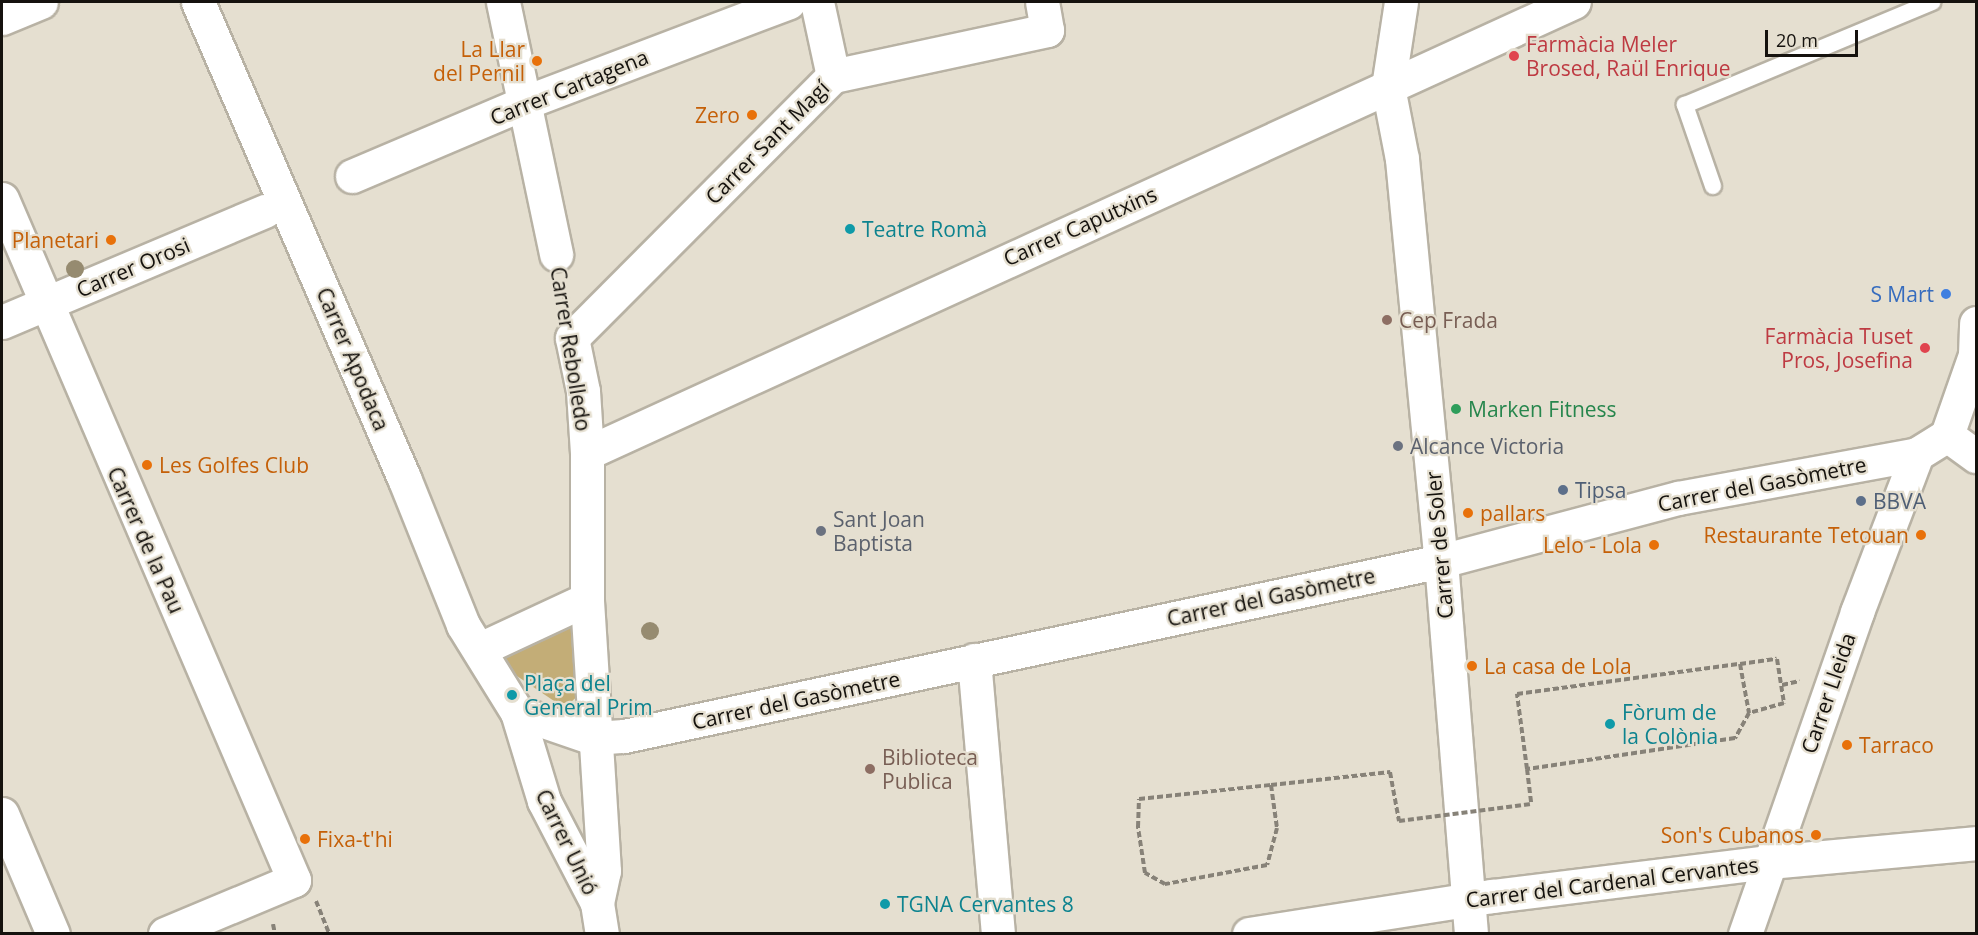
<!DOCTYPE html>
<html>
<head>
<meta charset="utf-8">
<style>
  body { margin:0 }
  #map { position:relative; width:1978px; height:935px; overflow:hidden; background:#e5dfd0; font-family:"Open Sans",sans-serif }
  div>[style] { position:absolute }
  .green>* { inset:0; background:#c3ad77 }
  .path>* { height:4px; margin-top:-2px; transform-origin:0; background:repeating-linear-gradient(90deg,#878278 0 6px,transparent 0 9px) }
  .roads { filter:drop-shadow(2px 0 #b8b2a4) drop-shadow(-2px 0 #b8b2a4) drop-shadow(0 2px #b8b2a4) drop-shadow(0 -2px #b8b2a4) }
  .lane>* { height:16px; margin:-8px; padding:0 8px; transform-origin:8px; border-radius:8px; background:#fff }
  .street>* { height:33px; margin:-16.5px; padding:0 16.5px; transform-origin:16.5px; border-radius:16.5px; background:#fff }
  .path-bridge>* { height:4px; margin-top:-2px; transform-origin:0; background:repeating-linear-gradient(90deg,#878278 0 6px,transparent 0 9px) }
  .trees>* { width:18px; height:18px; margin:-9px; border-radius:50%; background:#968b70 }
  .dots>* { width:16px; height:16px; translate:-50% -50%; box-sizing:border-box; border:3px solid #e5dfd0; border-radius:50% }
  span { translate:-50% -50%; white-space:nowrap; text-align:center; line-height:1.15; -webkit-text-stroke:4.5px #e5dfd0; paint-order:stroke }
  .health-label { font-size:21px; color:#be3a42 }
  .left { translate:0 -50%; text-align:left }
  .right { translate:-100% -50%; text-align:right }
  .food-label { font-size:21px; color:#c56008 }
  .street-label { font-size:21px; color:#15120e }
  .culture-label { font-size:21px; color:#0d838f }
  .shop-label { font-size:21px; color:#366cbe }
  .education-label { font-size:21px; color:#785e54 }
  .leisure-label { font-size:21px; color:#27864d }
  .worship-label { font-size:21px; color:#5b616d }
  .service-label { font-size:21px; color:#4e5e75 }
  .frame { position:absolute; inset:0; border:3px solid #15120e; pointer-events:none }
  .scale { position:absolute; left:1765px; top:30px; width:93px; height:27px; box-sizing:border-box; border:3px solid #15120e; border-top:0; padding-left:8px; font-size:18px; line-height:21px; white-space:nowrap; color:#15120e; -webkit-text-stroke:4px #e5dfd0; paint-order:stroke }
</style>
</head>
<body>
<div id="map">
  <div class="green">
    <div style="clip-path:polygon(575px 624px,582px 692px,570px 703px,557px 703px,511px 672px,503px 656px)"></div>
  </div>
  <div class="path">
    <div style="left:562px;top:284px;width:16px;rotate:79deg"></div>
    <div style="left:1740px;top:664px;width:50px;rotate:79.6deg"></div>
    <div style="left:1749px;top:713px;width:29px;rotate:119deg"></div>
    <div style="left:1735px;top:738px;width:210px;rotate:171.5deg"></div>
    <div style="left:1527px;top:769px;width:76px;rotate:-97.6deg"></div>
    <div style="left:1517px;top:694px;width:225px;rotate:-7.7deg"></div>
    <div style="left:1740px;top:664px;width:37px;rotate:-8deg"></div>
    <div style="left:1777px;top:659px;width:45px;rotate:81deg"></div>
    <div style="left:1784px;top:703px;width:36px;rotate:164deg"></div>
    <div style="left:1782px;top:685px;width:18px;rotate:-13deg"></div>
    <div style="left:1527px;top:769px;width:35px;rotate:83deg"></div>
    <div style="left:1271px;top:785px;width:43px;rotate:82.1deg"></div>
    <div style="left:1277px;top:828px;width:38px;rotate:105deg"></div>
    <div style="left:1267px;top:865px;width:104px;rotate:169.4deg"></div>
    <div style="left:1165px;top:884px;width:23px;rotate:-151deg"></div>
    <div style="left:1145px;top:873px;width:47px;rotate:-98.7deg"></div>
    <div style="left:1138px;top:827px;width:28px;rotate:-88deg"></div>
    <div style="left:1139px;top:799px;width:133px;rotate:-6.1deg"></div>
    <div style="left:1271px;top:785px;width:120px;rotate:-6.2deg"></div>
    <div style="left:1390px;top:772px;width:50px;rotate:79.6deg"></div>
    <div style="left:316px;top:901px;width:35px;rotate:68deg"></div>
    <div style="left:273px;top:924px;width:10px;rotate:79deg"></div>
  </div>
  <div class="roads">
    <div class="lane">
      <div style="left:1713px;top:186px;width:86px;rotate:-109.1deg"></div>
      <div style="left:1685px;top:105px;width:268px;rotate:-22.6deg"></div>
    </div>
    <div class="street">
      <div style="left:198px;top:2px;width:519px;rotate:66.6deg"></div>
      <div style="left:404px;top:478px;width:158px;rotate:68.1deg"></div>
      <div style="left:463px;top:625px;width:102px;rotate:58.2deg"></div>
      <div style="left:517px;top:712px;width:93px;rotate:73.1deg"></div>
      <div style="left:544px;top:801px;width:115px;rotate:62.5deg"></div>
      <div style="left:597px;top:903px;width:31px;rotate:81deg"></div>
      <div style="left:503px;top:2px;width:258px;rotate:78.1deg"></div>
      <div style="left:817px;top:2px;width:76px;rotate:77.8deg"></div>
      <div style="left:1401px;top:2px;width:86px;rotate:98.7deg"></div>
      <div style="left:1388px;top:87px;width:73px;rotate:79deg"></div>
      <div style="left:1402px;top:159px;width:404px;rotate:84.5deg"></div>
      <div style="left:1441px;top:561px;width:374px;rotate:85.4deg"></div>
      <div style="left:2px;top:18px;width:42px;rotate:-22.3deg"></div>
      <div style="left:352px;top:176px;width:189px;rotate:-23deg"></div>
      <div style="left:526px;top:102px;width:281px;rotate:-20.8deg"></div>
      <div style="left:2px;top:199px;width:741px;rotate:66.79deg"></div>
      <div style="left:294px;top:880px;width:140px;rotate:157.3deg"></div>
      <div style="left:2px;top:322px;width:285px;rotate:-22.9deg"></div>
      <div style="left:1947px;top:435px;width:36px;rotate:36deg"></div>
      <div style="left:587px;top:453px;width:1085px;rotate:-24.56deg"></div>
      <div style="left:480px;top:649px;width:118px;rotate:-25deg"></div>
      <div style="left:974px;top:660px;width:275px;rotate:85deg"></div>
      <div style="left:517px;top:712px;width:80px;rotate:18.9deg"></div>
      <div style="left:593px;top:738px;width:31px;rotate:-4deg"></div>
      <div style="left:624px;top:736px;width:836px;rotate:-12.09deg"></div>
      <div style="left:1441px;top:561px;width:245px;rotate:-14.9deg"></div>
      <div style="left:1678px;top:498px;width:243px;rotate:-10.4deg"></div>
      <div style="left:1917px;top:454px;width:36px;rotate:-32deg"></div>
      <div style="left:1947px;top:435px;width:85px;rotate:-70.7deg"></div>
      <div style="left:1975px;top:355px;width:32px;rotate:-88deg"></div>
      <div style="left:2px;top:814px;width:130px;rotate:67deg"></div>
      <div style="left:597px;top:903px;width:33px;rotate:-78deg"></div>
      <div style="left:604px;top:871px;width:273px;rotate:-93.6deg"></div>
      <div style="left:587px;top:599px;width:146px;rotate:-90deg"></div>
      <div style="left:587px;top:453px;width:62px;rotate:-93.7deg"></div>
      <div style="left:583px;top:391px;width:54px;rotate:-101.7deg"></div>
      <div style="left:572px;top:338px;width:370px;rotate:-45.1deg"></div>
      <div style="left:833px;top:76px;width:219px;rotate:-12.1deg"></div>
      <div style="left:1047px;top:30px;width:28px;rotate:-100deg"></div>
      <div style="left:1249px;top:934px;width:246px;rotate:-8.9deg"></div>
      <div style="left:1492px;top:896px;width:279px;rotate:-7deg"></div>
      <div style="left:1769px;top:862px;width:208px;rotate:-5.2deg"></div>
      <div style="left:1745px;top:934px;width:341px;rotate:-70.8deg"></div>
      <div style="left:1857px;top:612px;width:169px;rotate:-69.2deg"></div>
    </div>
  </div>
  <div class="path-bridge">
    <div style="left:1399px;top:821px;width:133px;rotate:-7.3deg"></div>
  </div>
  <div class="trees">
    <div style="left:75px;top:269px"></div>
    <div style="left:650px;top:631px"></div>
  </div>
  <div class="dots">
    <div style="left:1514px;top:56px;background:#e0444e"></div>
    <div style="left:537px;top:61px;background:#e8710a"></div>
    <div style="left:752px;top:115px;background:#e8710a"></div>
    <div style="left:850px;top:229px;background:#0f9aa8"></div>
    <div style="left:111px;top:240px;background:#e8710a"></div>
    <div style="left:1946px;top:294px;background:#3f7fe0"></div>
    <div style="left:1387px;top:320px;background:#8d6e63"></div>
    <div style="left:1925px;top:348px;background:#e0444e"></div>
    <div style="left:1456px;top:409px;background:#2e9e5b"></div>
    <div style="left:1398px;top:446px;background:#6b7280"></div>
    <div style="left:147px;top:465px;background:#e8710a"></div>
    <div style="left:1563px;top:490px;background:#5c6f8a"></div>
    <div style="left:1861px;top:501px;background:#5c6f8a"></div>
    <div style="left:1468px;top:513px;background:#e8710a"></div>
    <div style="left:821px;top:531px;background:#6b7280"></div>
    <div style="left:1921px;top:535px;background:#e8710a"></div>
    <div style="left:1654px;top:545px;background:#e8710a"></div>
    <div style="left:1472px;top:666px;background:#e8710a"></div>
    <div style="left:512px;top:695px;background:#0f9aa8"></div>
    <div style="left:1610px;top:724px;background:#0f9aa8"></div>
    <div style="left:1847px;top:745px;background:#e8710a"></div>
    <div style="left:870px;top:769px;background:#8d6e63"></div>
    <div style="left:1816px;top:835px;background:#e8710a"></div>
    <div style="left:305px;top:839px;background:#e8710a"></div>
    <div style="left:885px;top:904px;background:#0f9aa8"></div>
  </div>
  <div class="health-label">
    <span class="left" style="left:1526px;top:56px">Farmàcia Meler<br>Brosed, Raül Enrique</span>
    <span class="right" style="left:1913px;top:348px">Farmàcia Tuset<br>Pros, Josefina</span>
  </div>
  <div class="food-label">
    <span class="right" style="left:525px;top:61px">La Llar<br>del Pernil</span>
    <span class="right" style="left:740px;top:115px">Zero</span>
    <span class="right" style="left:99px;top:240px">Planetari</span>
    <span class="left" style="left:159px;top:465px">Les Golfes Club</span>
    <span class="left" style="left:1480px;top:513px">pallars</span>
    <span class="right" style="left:1909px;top:535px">Restaurante Tetouan</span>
    <span class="right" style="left:1642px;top:545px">Lelo - Lola</span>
    <span class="left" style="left:1484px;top:666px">La casa de Lola</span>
    <span class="left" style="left:1859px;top:745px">Tarraco</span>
    <span class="right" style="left:1804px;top:835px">Son's Cubanos</span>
    <span class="left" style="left:317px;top:839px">Fixa-t'hi</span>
  </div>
  <div class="street-label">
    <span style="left:569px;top:87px;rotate:-22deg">Carrer Cartagena</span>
    <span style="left:767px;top:142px;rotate:-45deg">Carrer Sant Magí</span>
    <span style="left:1080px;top:226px;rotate:-24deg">Carrer Caputxins</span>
    <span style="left:133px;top:267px;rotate:-23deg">Carrer Orosi</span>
    <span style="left:571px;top:349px;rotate:81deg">Carrer Rebolledo</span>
    <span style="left:353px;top:359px;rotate:67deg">Carrer Apodaca</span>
    <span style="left:1762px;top:484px;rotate:-11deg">Carrer del Gasòmetre</span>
    <span style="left:146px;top:540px;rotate:66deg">Carrer de la Pau</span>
    <span style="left:1439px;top:545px;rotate:-95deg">Carrer de Soler</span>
    <span style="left:1271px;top:597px;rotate:-12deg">Carrer del Gasòmetre</span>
    <span style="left:1828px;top:693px;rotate:-71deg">Carrer Lleida</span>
    <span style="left:796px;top:700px;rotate:-12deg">Carrer del Gasòmetre</span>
    <span style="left:567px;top:842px;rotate:64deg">Carrer Unió</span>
    <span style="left:1612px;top:882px;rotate:-7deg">Carrer del Cardenal Cervantes</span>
  </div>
  <div class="culture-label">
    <span class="left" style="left:862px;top:229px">Teatre Romà</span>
    <span class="left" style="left:524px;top:695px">Plaça del<br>General Prim</span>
    <span class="left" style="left:1622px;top:724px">Fòrum de<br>la Colònia</span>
    <span class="left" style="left:897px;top:904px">TGNA Cervantes 8</span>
  </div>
  <div class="shop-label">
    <span class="right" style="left:1934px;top:294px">S Mart</span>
  </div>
  <div class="education-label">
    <span class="left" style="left:1399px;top:320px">Cep Frada</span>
    <span class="left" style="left:882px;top:769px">Biblioteca<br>Publica</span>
  </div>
  <div class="leisure-label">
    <span class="left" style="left:1468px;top:409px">Marken Fitness</span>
  </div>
  <div class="worship-label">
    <span class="left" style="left:1410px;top:446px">Alcance Victoria</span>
    <span class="left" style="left:833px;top:531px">Sant Joan<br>Baptista</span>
  </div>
  <div class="service-label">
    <span class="left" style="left:1575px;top:490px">Tipsa</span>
    <span class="left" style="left:1873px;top:501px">BBVA</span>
  </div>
  <div class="frame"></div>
  <div class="scale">20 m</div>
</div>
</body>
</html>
